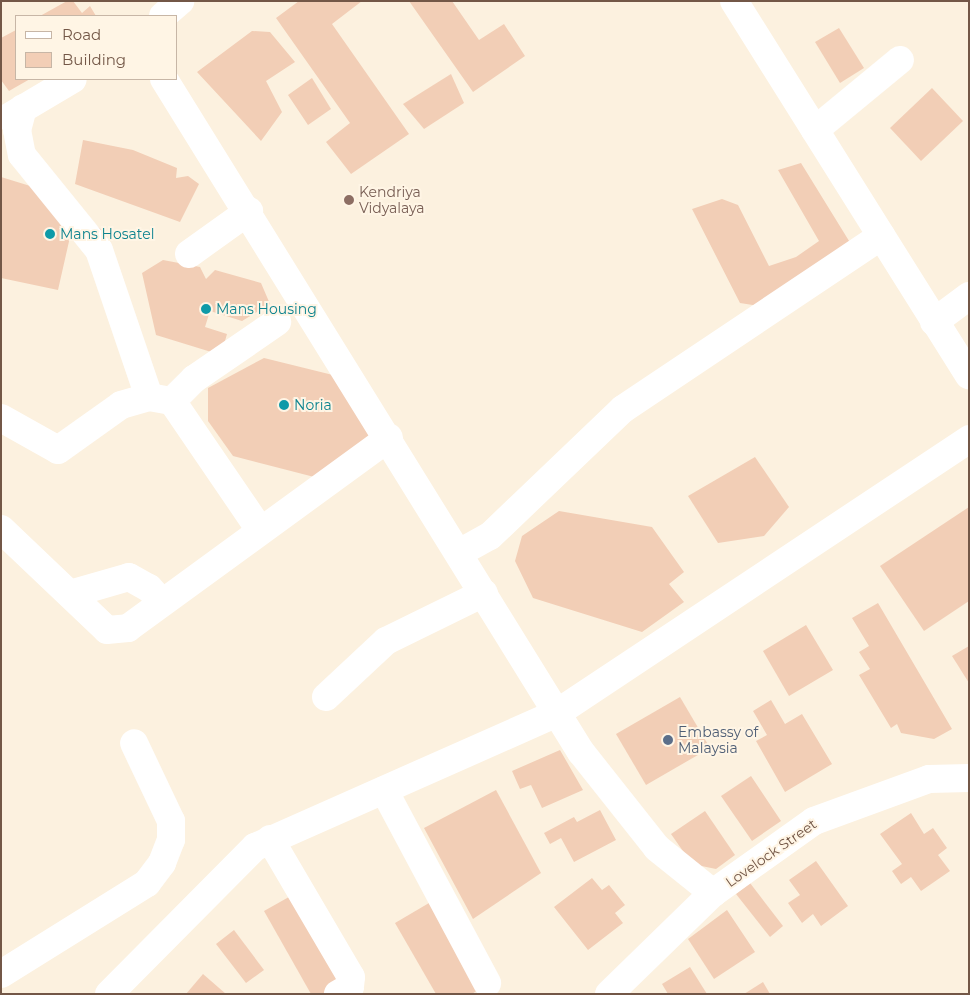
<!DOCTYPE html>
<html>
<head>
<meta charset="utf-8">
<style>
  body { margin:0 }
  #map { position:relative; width:970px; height:995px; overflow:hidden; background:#fcf1df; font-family:Montserrat,sans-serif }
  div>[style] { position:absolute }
  .building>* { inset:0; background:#f2ceb6 }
  .minor>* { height:28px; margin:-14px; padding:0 14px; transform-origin:14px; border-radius:14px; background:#fff }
  .dots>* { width:14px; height:14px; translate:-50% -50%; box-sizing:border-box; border:2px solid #fff5e5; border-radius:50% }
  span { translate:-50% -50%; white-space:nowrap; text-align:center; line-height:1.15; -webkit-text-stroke:4px #fff5e5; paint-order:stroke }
  .education-label { font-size:14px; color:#785e54 }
  .left { translate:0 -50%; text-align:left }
  .culture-label { font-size:14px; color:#0d838f }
  .service-label { font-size:14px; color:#4e5e75 }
  .street-label { font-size:14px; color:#735747 }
  .frame { position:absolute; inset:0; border:2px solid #735747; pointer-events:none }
  .legend { position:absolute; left:15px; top:15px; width:162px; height:65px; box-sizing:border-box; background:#fff5e5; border:1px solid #c7b6a6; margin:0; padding:6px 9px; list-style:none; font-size:15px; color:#735747 }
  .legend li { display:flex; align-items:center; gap:10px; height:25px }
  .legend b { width:25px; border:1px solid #c7b6a6 }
</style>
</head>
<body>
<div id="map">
  <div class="building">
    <div style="clip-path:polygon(67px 1px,73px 1px,82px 13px,90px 6px,96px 16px,40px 16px)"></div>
    <div style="clip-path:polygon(299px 1px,362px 1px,332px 24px,409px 134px,351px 174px,326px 142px,350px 123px,276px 18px)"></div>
    <div style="clip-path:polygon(409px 1px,452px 1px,479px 40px,504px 24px,525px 56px,473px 92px)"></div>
    <div style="clip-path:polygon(839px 28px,864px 68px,840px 83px,815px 42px)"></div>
    <div style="clip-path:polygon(16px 30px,16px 79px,30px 79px,9px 91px,1px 80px,1px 38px)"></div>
    <div style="clip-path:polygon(252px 31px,270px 32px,295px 62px,266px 81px,282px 112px,261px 141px,197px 72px)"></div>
    <div style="clip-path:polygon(451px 74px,464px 103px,424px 129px,403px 104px)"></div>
    <div style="clip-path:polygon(312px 78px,331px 109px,308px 125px,288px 95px)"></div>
    <div style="clip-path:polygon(932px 88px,963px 121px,921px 161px,890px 128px)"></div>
    <div style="clip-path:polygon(83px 140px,133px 150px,177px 168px,176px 178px,188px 176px,199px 184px,180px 222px,75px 184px)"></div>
    <div style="clip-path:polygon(801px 163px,854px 249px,765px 307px,740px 303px,692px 209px,722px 199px,738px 205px,769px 266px,796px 257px,819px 241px,778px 170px)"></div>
    <div style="clip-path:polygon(1px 177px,53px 193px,102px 230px,93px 242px,70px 237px,58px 290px,1px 278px)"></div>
    <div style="clip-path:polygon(163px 260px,200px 267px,206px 279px,215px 270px,261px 283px,270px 304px,242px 321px,210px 311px,205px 327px,227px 334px,221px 355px,156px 335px,142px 273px)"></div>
    <div style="clip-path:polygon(264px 358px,345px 378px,377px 437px,322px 479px,233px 456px,208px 421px,208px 388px)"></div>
    <div style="clip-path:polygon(755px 457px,789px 507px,764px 536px,718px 543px,688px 496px)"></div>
    <div style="clip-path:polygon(969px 507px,969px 601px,924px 631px,880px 566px)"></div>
    <div style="clip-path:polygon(559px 511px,652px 527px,684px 572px,669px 584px,684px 602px,642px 632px,533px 598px,515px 561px,522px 536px)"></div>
    <div style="clip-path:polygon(878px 603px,952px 729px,934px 739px,901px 733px,897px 724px,891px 728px,859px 675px,870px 669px,859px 652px,869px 646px,852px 618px)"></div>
    <div style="clip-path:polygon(806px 625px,833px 670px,789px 696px,763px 651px)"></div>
    <div style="clip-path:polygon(969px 646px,969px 683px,952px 656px)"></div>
    <div style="clip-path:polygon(680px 697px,710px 748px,646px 785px,616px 734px)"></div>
    <div style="clip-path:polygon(771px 700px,785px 724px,802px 714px,832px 764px,785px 792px,756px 741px,767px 735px,753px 711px)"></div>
    <div style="clip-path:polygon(560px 750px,583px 790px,542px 808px,531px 785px,520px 789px,512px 771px)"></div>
    <div style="clip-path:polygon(751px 776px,781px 821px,752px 841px,721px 796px)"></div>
    <div style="clip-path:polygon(496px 790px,541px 873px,473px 919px,424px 828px)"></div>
    <div style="clip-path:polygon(600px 810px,616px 840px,574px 862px,561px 838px,550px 844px,544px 833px,574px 817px,577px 822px)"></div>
    <div style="clip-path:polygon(705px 811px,735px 855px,716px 869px,692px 864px,671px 834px)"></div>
    <div style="clip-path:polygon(911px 813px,924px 834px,933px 828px,947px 848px,938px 855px,950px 871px,921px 891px,911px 877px,901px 884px,892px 871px,902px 864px,880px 834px)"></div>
    <div style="clip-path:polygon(816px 861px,848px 906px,821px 926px,813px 914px,802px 923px,788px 903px,800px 895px,789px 880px)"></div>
    <div style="clip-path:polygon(592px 878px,602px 890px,609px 885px,625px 905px,615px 913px,623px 923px,588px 950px,554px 907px)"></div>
    <div style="clip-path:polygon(750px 883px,783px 926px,770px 937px,736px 894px)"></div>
    <div style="clip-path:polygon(296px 893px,347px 982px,326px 994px,311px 994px,264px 911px)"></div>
    <div style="clip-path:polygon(429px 903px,479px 989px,472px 994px,436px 994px,395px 923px)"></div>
    <div style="clip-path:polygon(727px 910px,755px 952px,714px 979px,688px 939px)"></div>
    <div style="clip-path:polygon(234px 930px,264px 970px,246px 983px,216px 944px)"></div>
    <div style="clip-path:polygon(690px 967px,707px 994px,668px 994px,662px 984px)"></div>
    <div style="clip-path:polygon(203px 974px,226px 994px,186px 994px)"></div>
    <div style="clip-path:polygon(763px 982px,770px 994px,744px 994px)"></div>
  </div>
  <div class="minor">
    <div style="left:734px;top:1px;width:442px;rotate:57.9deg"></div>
    <div style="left:163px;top:16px;width:23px;rotate:-41deg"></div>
    <div style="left:164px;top:79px;width:792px;rotate:58.22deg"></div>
    <div style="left:581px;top:752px;width:122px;rotate:51.6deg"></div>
    <div style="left:657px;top:848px;width:72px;rotate:38.8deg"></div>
    <div style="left:23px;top:108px;width:23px;rotate:105deg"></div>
    <div style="left:17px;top:130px;width:25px;rotate:79deg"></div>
    <div style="left:22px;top:155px;width:122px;rotate:51deg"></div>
    <div style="left:99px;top:250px;width:155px;rotate:71.2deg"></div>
    <div style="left:9px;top:117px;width:74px;rotate:-30.7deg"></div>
    <div style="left:815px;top:130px;width:110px;rotate:-39.5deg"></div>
    <div style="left:189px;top:254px;width:74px;rotate:-35.6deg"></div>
    <div style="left:934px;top:322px;width:44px;rotate:-36.6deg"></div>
    <div style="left:1px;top:418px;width:65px;rotate:29.3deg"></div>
    <div style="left:58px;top:450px;width:77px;rotate:-35.5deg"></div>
    <div style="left:121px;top:405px;width:29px;rotate:-16deg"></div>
    <div style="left:149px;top:397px;width:17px;rotate:10deg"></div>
    <div style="left:1px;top:529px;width:146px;rotate:43.6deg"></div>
    <div style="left:107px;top:630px;width:21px;rotate:-5deg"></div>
    <div style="left:128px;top:628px;width:323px;rotate:-36.1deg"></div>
    <div style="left:260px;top:530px;width:156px;rotate:-124.3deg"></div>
    <div style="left:172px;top:401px;width:31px;rotate:-45deg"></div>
    <div style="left:194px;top:379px;width:101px;rotate:-34.5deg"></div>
    <div style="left:459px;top:553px;width:35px;rotate:-29deg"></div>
    <div style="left:490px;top:536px;width:184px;rotate:-43.7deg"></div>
    <div style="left:623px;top:409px;width:311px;rotate:-33.8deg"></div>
    <div style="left:70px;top:594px;width:61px;rotate:-16.1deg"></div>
    <div style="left:129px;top:577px;width:23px;rotate:29deg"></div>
    <div style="left:149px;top:588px;width:16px;rotate:47deg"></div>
    <div style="left:326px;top:697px;width:82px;rotate:-43deg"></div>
    <div style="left:386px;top:641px;width:109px;rotate:-26.1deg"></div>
    <div style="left:384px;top:790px;width:219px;rotate:61.9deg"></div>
    <div style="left:270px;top:839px;width:160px;rotate:59.6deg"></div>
    <div style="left:351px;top:977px;width:10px;rotate:96deg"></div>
    <div style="left:350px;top:987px;width:14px;rotate:150deg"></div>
    <div style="left:1px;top:974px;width:172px;rotate:-31.9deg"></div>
    <div style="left:147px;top:883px;width:25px;rotate:-53deg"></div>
    <div style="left:162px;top:863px;width:25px;rotate:-69deg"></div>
    <div style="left:171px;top:840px;width:19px;rotate:-90deg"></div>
    <div style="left:171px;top:821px;width:86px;rotate:-115.4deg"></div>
    <div style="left:109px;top:994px;width:207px;rotate:-45.2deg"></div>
    <div style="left:255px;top:847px;width:330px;rotate:-23.9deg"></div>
    <div style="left:557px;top:713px;width:495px;rotate:-33.6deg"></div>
    <div style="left:609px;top:994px;width:145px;rotate:-44.2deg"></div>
    <div style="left:713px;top:893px;width:124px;rotate:-35.5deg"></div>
    <div style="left:814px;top:821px;width:122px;rotate:-20.1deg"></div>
    <div style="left:929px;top:779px;width:40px;rotate:-1.4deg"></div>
  </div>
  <div class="dots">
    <div style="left:349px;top:200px;background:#8d6e63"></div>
    <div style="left:50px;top:234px;background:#0f9aa8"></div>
    <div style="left:206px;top:309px;background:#0f9aa8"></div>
    <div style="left:284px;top:405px;background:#0f9aa8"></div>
    <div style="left:668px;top:740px;background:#5c6f8a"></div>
  </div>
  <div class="education-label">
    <span class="left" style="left:359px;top:200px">Kendriya<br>Vidyalaya</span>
  </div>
  <div class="culture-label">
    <span class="left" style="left:60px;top:234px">Mans Hosatel</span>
    <span class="left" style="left:216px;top:309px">Mans Housing</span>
    <span class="left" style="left:294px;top:405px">Noria</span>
  </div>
  <div class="service-label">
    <span class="left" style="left:678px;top:740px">Embassy of<br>Malaysia</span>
  </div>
  <div class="street-label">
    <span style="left:771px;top:853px;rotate:-35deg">Lovelock Street</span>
  </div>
  <div class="frame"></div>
  <ul class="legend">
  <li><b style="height:6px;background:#fff"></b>Road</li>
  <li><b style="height:14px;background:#f2ceb6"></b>Building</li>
  </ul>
</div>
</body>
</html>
